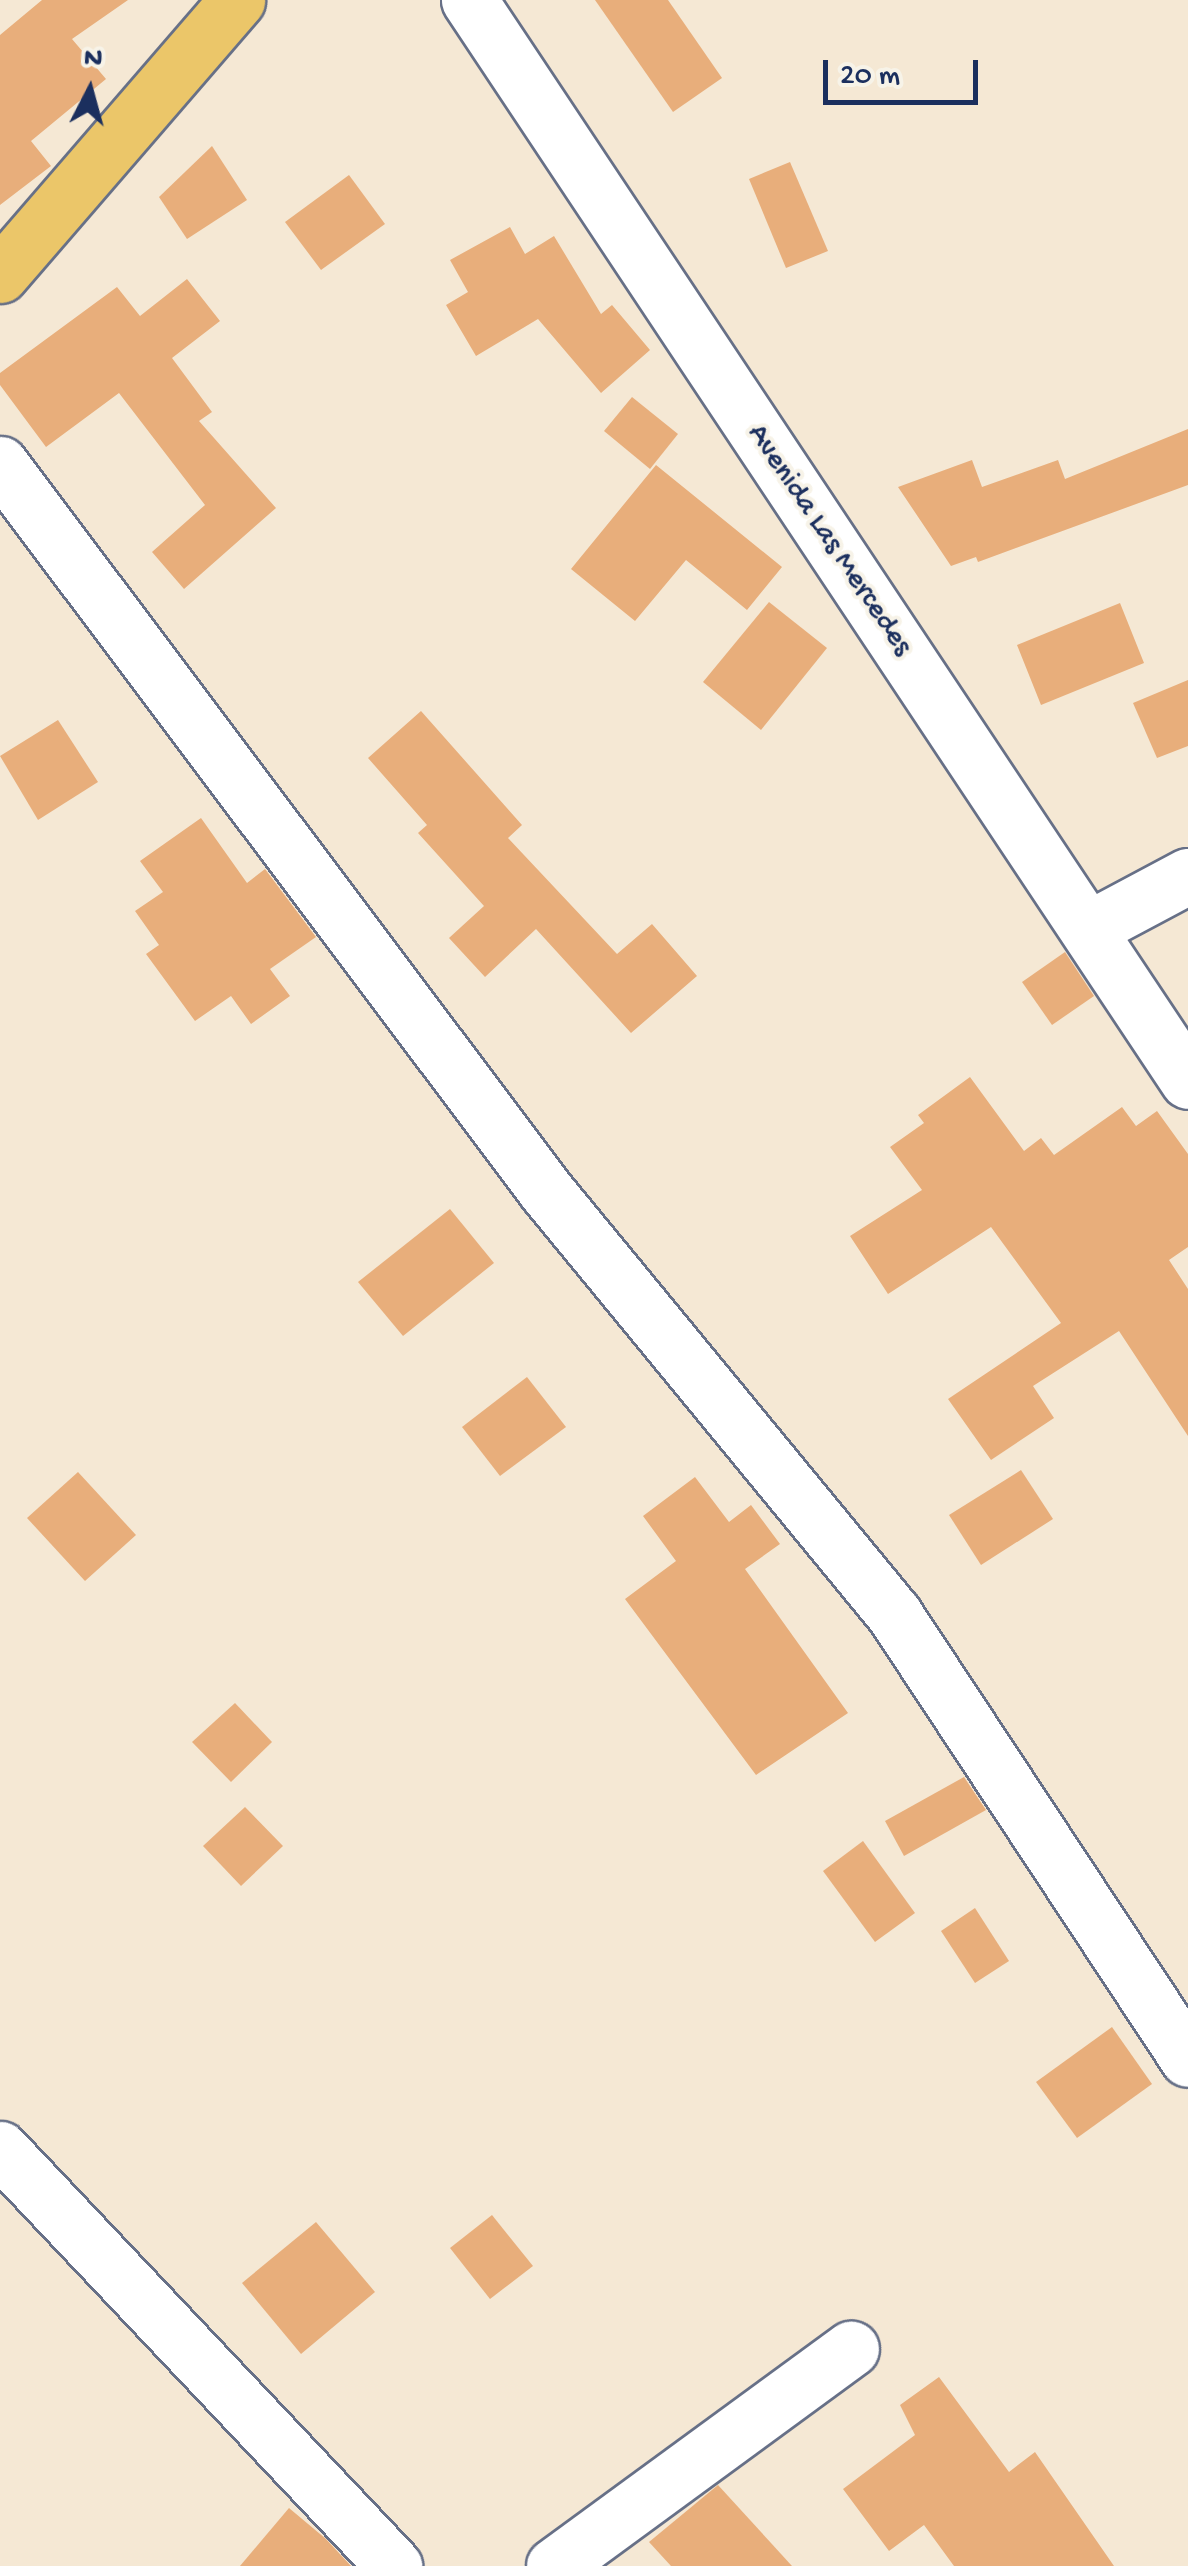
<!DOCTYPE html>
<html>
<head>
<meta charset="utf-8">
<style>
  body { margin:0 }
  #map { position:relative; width:1188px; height:2566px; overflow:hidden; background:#f5e8d4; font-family:"Gochi Hand",sans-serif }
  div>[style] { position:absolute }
  .building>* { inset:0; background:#e8ae7b }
  .roads { filter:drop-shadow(2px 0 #677087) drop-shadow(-2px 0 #677087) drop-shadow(0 2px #677087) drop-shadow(0 -2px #677087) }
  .minor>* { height:55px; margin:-27.5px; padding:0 27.5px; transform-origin:27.5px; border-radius:27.5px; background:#fff }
  .major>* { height:55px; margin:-27.5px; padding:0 27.5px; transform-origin:27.5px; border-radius:27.5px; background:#ebc669 }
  span { translate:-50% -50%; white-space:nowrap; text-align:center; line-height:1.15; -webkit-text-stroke:8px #f7f3e8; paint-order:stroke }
  .street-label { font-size:30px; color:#1b2f5e }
  .north { position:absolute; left:40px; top:40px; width:100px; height:100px; -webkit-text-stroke:8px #f7f3e8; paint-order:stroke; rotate:6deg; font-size:28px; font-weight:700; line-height:40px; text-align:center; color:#1b2f5e }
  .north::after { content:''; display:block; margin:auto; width:35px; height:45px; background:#1b2f5e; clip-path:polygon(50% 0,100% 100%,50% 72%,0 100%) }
  .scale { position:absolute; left:823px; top:60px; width:155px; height:45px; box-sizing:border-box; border:5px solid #1b2f5e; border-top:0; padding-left:12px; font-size:30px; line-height:35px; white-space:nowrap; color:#1b2f5e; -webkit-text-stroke:8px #f7f3e8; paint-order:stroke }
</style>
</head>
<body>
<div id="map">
  <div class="building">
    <div style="clip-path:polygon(42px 0,128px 0,72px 39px,106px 79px,31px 141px,51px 166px,0 205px,0 35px)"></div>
    <div style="clip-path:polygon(595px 0,668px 0,722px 78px,673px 112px)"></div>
    <div style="clip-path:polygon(212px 146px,247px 200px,187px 239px,159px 197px)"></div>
    <div style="clip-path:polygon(790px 162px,828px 251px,786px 268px,749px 179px)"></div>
    <div style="clip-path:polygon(349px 175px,385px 224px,321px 270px,285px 222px)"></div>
    <div style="clip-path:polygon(510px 227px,525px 254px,554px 236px,601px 314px,612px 305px,650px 350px,601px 393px,538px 319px,476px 356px,446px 305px,468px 292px,450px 260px)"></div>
    <div style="clip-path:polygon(187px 279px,220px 321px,172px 358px,212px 412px,199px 421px,276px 508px,184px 589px,152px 552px,205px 505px,119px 393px,46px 447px,0 385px,0 373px,117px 287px,140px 316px)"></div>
    <div style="clip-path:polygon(632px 397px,678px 434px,650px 469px,604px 431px)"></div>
    <div style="clip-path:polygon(1188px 429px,1188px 485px,978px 562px,976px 557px,951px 566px,898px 487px,972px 460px,982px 487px,1058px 460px,1065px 479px)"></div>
    <div style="clip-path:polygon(656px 465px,782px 567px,747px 610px,686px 560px,635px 621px,571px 569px)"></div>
    <div style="clip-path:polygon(769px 602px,827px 648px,761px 730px,703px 682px)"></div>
    <div style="clip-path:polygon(1120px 603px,1144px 663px,1041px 705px,1017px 645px)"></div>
    <div style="clip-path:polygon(1188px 680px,1188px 746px,1157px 758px,1133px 703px)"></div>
    <div style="clip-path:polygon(421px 711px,522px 825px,508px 838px,617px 954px,652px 924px,697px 976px,631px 1033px,536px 929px,485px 977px,449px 938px,484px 906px,418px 833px,427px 825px,368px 758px)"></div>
    <div style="clip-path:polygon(58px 720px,98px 782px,38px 820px,0 756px)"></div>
    <div style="clip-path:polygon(201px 818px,247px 883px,265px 869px,316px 937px,270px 969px,290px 996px,251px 1024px,231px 996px,195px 1021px,146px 954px,159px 945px,135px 911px,163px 892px,140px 861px)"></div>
    <div style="clip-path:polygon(1065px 952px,1094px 996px,1052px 1025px,1022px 982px)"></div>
    <div style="clip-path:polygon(970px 1077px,1024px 1151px,1041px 1138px,1054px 1155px,1122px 1107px,1136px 1126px,1157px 1111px,1188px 1154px,1188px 1247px,1169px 1260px,1188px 1289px,1188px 1436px,1119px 1331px,1033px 1386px,1054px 1418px,991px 1460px,948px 1399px,1061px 1323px,991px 1227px,888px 1294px,850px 1236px,922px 1190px,890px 1147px,924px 1123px,918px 1115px)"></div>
    <div style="clip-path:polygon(450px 1209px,494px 1263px,403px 1336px,358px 1282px)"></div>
    <div style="clip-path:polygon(527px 1377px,566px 1427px,500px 1476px,462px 1427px)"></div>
    <div style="clip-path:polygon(1021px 1470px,1053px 1519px,981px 1565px,949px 1515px)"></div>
    <div style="clip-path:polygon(78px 1472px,136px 1535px,85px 1581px,27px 1518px)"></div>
    <div style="clip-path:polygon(695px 1477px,729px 1522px,751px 1505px,780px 1544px,745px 1569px,848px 1713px,756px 1775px,625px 1599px,676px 1561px,643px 1516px)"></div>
    <div style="clip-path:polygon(235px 1703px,272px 1742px,231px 1782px,192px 1742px)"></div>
    <div style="clip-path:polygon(964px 1777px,986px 1810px,904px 1856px,885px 1821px)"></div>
    <div style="clip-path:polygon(245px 1807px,283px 1846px,241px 1886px,203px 1846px)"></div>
    <div style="clip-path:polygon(863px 1841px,915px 1913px,875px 1942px,823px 1871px)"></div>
    <div style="clip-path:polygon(975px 1908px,1009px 1961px,975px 1983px,941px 1931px)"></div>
    <div style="clip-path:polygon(1112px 2027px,1152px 2084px,1077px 2138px,1036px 2082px)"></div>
    <div style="clip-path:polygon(492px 2215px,533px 2266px,490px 2299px,450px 2248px)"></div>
    <div style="clip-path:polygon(316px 2222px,375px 2292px,301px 2354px,242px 2283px)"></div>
    <div style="clip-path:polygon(939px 2377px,1009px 2472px,1035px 2452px,1114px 2566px,954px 2566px,924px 2525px,889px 2551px,843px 2489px,915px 2435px,900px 2405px)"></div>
    <div style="clip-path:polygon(718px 2485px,792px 2566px,671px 2566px,649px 2542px)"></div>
    <div style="clip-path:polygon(289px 2508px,326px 2539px,351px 2566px,240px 2566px)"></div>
  </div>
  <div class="roads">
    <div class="minor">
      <div style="left:469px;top:0;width:1298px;rotate:56.37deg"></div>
      <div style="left:0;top:464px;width:909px;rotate:53.09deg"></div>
      <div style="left:546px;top:1191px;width:548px;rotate:50.56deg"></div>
      <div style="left:894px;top:1614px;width:533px;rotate:56.55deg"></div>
      <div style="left:1090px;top:928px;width:111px;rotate:-28deg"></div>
      <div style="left:0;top:2149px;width:574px;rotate:46.62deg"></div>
      <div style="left:554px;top:2566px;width:368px;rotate:-36.2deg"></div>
    </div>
    <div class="major">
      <div style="left:0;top:275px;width:363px;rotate:-49.2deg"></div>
    </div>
  </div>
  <div class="street-label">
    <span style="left:828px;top:541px;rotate:56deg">Avenida Las Mercedes</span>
  </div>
  <div class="north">N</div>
  <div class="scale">20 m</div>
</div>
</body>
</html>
